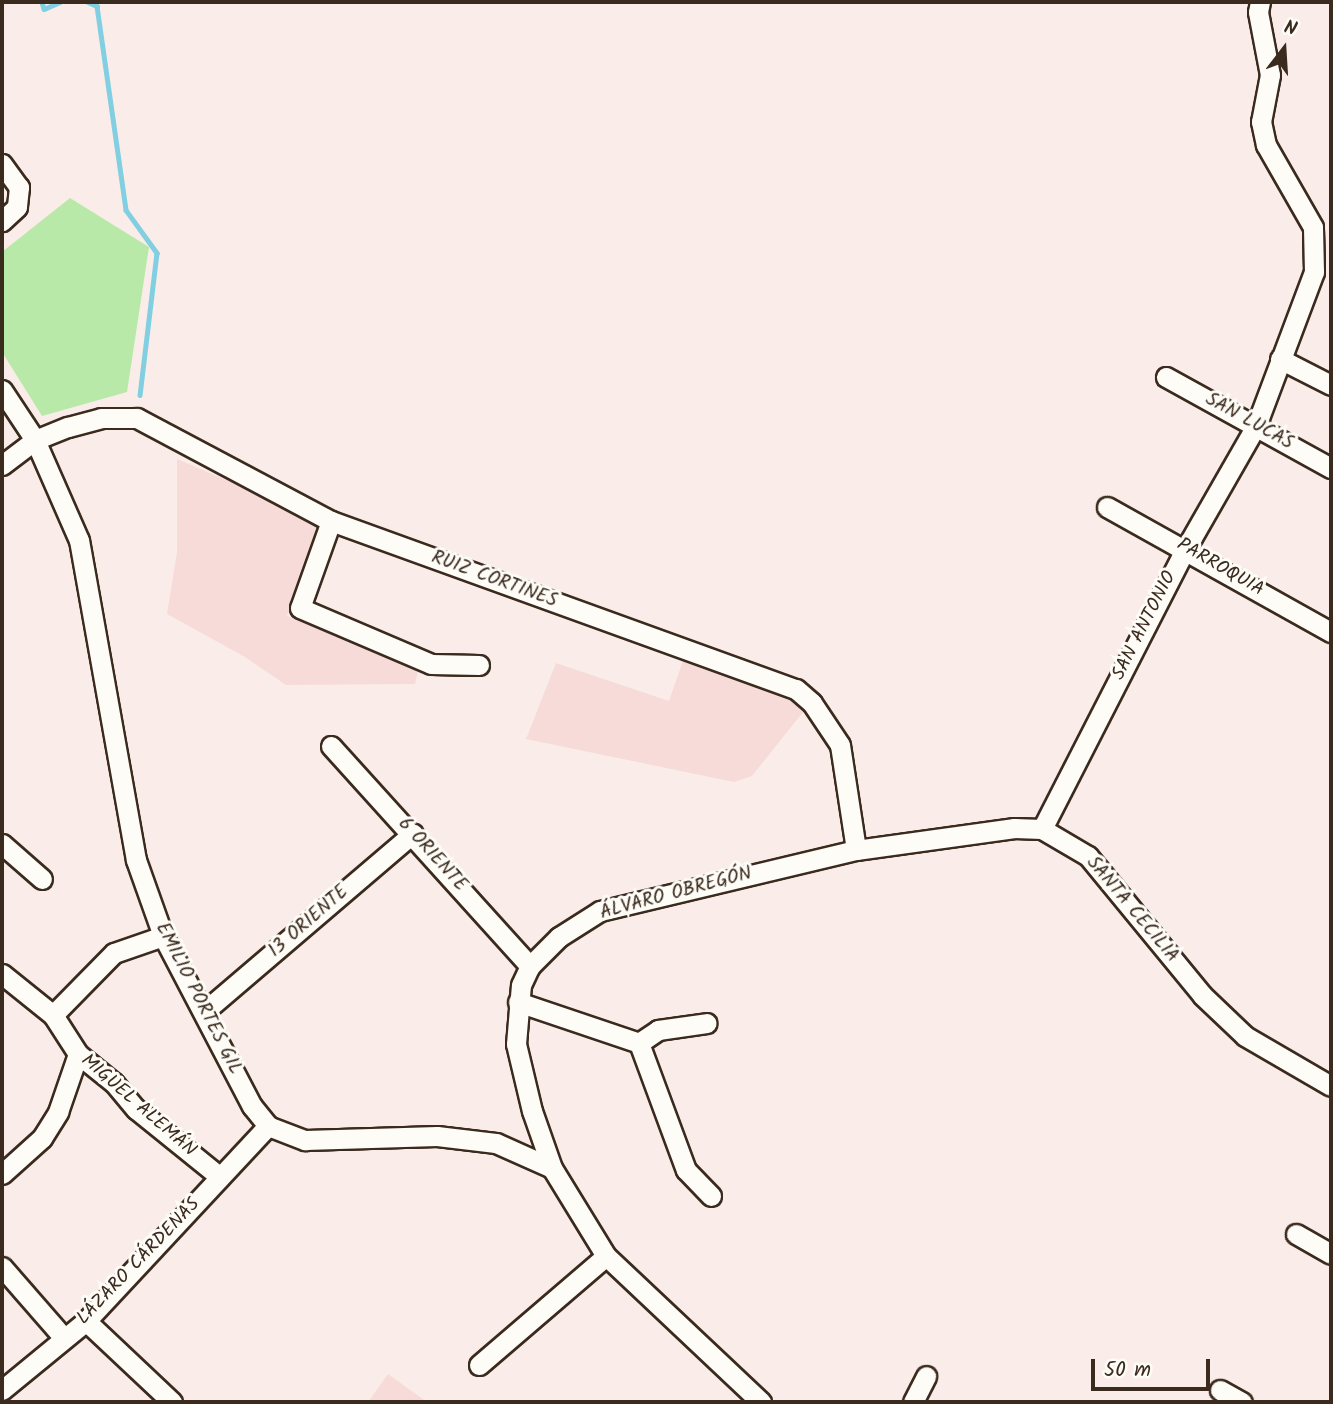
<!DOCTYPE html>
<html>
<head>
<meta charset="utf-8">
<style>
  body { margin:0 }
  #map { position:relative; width:1333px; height:1404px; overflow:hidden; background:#faede9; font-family:Kalam,sans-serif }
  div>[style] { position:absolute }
  .built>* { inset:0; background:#f6dbd8 }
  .green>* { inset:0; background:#b8e9a8 }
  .stream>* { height:4.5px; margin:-2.25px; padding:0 2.25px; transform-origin:2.25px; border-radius:2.25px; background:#82cfe1 }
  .roads { filter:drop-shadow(2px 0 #3b2a1e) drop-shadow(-2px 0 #3b2a1e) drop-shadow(0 2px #3b2a1e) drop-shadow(0 -2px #3b2a1e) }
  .minor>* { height:19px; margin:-9.5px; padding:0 9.5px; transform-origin:9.5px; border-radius:9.5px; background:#fdfcf7 }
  span { translate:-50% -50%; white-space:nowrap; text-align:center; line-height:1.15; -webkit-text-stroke:6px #fdfcf7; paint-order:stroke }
  .street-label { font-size:19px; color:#3b2a1e }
  .frame { position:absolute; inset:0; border:4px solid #3b2a1e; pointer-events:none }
  .north { position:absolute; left:1249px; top:14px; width:70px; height:70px; -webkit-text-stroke:5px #fdfcf7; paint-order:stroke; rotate:17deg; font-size:19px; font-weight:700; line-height:28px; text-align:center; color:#3b2a1e }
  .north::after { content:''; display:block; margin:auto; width:24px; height:32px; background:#3b2a1e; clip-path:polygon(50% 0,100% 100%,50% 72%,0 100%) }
  .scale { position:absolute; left:1091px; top:1359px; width:119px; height:32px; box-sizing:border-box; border:4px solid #3b2a1e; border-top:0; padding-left:9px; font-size:21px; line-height:24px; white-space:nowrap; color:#3b2a1e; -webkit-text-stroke:5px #fdfcf7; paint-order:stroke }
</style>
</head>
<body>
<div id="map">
  <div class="built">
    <div style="clip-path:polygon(177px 459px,325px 522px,287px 616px,420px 663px,415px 684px,286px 685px,245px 657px,167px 614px,177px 552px)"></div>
    <div style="clip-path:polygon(685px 655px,789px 697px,803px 712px,752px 776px,734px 782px,526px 739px,556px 663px,669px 701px)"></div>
    <div style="clip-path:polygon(388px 1374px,427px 1402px,368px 1402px)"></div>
  </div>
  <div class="green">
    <div style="clip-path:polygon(70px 198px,149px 247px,127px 392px,42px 416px,2px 352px,2px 252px)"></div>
  </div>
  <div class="stream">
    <div style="left:42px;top:2px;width:7px;rotate:74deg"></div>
    <div style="left:44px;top:9px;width:17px;rotate:-24deg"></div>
    <div style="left:88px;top:2px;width:10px;rotate:24deg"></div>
    <div style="left:97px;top:6px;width:206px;rotate:81.9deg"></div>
    <div style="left:126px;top:210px;width:53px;rotate:54.2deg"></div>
    <div style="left:157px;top:253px;width:143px;rotate:96.8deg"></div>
  </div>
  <div class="roads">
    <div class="minor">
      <div style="left:2px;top:164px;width:29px;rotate:54deg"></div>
      <div style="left:19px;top:187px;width:20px;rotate:96deg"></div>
      <div style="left:17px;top:207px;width:21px;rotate:137deg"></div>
      <div style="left:1280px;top:359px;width:57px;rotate:27deg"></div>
      <div style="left:1166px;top:377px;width:188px;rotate:28.9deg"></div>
      <div style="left:2px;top:390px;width:60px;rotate:56.6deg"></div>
      <div style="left:35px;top:440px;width:109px;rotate:66.3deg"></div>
      <div style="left:79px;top:540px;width:325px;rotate:79.9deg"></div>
      <div style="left:136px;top:860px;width:81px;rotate:70.4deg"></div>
      <div style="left:163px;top:936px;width:192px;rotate:62.4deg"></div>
      <div style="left:252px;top:1106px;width:26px;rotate:51deg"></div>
      <div style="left:268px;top:1126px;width:40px;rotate:21deg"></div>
      <div style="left:305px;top:1140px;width:132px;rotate:-1.7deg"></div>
      <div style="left:437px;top:1136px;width:59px;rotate:6.8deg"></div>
      <div style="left:496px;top:1143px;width:61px;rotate:24.1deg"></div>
      <div style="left:2px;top:465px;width:41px;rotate:-37.1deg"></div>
      <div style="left:35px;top:440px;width:35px;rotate:-22deg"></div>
      <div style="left:68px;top:427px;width:34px;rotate:-15deg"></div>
      <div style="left:101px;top:418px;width:36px"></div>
      <div style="left:137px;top:418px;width:220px;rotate:28deg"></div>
      <div style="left:331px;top:521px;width:494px;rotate:19.9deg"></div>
      <div style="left:796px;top:689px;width:21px;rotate:41deg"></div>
      <div style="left:812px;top:703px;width:50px;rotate:56.3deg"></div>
      <div style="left:840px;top:745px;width:106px;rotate:81.3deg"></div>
      <div style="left:1107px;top:507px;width:257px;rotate:29.2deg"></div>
      <div style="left:331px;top:521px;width:92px;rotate:109.6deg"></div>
      <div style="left:300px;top:608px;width:142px;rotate:23.1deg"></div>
      <div style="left:431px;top:664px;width:48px;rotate:1.2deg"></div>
      <div style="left:331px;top:746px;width:297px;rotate:47.9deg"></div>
      <div style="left:1042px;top:829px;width:316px;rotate:-62.9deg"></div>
      <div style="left:1186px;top:548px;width:141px;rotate:-60.2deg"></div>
      <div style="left:1256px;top:426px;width:165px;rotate:-69.4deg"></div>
      <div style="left:1314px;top:272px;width:45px;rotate:-91.3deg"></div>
      <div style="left:1313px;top:227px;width:95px;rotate:-119.8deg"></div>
      <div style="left:1266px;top:145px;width:24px;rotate:-102deg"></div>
      <div style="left:1261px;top:122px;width:48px;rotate:-79.2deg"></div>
      <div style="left:1270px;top:75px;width:64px;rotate:-100.8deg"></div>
      <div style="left:1258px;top:12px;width:10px;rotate:-79deg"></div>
      <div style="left:2px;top:844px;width:53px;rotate:41.2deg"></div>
      <div style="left:2px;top:974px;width:65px;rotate:38.8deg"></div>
      <div style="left:53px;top:1015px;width:46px;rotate:57.3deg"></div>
      <div style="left:78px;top:1054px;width:46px;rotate:38.9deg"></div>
      <div style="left:114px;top:1083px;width:34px;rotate:50deg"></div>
      <div style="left:136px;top:1109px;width:108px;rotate:39deg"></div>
      <div style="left:518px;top:1002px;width:128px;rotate:18.7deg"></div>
      <div style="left:206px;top:1010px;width:272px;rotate:-40.5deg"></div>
      <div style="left:53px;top:1015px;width:87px;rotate:-45.5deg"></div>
      <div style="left:114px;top:953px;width:52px;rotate:-19.1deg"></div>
      <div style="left:639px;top:1043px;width:135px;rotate:69.7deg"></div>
      <div style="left:686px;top:1170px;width:36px;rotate:46deg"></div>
      <div style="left:639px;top:1043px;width:23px;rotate:-34deg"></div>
      <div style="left:658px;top:1030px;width:49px;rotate:-8.1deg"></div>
      <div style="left:2px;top:1174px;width:54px;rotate:-42deg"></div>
      <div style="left:42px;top:1138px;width:31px;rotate:-58deg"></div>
      <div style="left:58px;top:1112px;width:61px;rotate:-71deg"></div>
      <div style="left:1296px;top:1234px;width:40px;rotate:29.7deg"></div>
      <div style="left:2px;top:1267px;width:94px;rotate:48.9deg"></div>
      <div style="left:86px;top:1321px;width:118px;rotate:43.3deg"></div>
      <div style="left:479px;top:1365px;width:167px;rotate:-40.6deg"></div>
      <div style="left:2px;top:1390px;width:109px;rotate:-39.4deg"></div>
      <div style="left:86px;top:1321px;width:267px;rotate:-47deg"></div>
      <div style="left:1220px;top:1390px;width:25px;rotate:29deg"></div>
      <div style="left:761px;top:1402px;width:213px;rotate:-136.7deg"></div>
      <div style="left:606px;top:1256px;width:103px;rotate:-121.5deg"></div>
      <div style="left:552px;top:1168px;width:60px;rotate:-109.3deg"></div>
      <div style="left:532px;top:1111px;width:69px;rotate:-103.4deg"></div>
      <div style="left:516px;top:1044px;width:59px;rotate:-85.2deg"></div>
      <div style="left:521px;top:985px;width:21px;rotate:-65deg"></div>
      <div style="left:530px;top:966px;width:41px;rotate:-45deg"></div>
      <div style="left:559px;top:937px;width:49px;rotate:-32.4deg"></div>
      <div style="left:600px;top:911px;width:263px;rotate:-13.4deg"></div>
      <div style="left:856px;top:850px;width:160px;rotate:-7.9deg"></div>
      <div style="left:1014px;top:828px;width:28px;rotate:2deg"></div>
      <div style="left:1042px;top:829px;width:53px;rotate:30.4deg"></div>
      <div style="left:1088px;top:856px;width:180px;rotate:50.6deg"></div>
      <div style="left:1202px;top:995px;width:59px;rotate:43.6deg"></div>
      <div style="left:1245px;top:1036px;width:99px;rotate:30.2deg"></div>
      <div style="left:913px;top:1402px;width:29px;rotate:-63deg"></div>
    </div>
  </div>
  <div class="street-label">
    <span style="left:1249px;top:422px;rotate:29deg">SAN LUCAS</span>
    <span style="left:1220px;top:568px;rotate:30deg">PARROQUIA</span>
    <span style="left:494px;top:580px;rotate:20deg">RUIZ CORTINES</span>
    <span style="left:1145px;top:626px;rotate:-63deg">SAN ANTONIO</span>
    <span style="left:432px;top:855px;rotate:48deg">6 ORIENTE</span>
    <span style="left:676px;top:894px;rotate:-15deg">ÁLVARO OBREGÓN</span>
    <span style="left:1132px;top:910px;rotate:50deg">SANTA CECILIA</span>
    <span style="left:309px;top:922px;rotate:-41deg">13 ORIENTE</span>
    <span style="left:198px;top:999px;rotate:63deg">EMILIO PORTES GIL</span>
    <span style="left:138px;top:1106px;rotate:41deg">MIGUEL ALEMÁN</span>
    <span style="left:139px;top:1262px;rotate:-46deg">LÁZARO CÁRDENAS</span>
  </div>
  <div class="frame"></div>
  <div class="north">N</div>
  <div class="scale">50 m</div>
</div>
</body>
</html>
